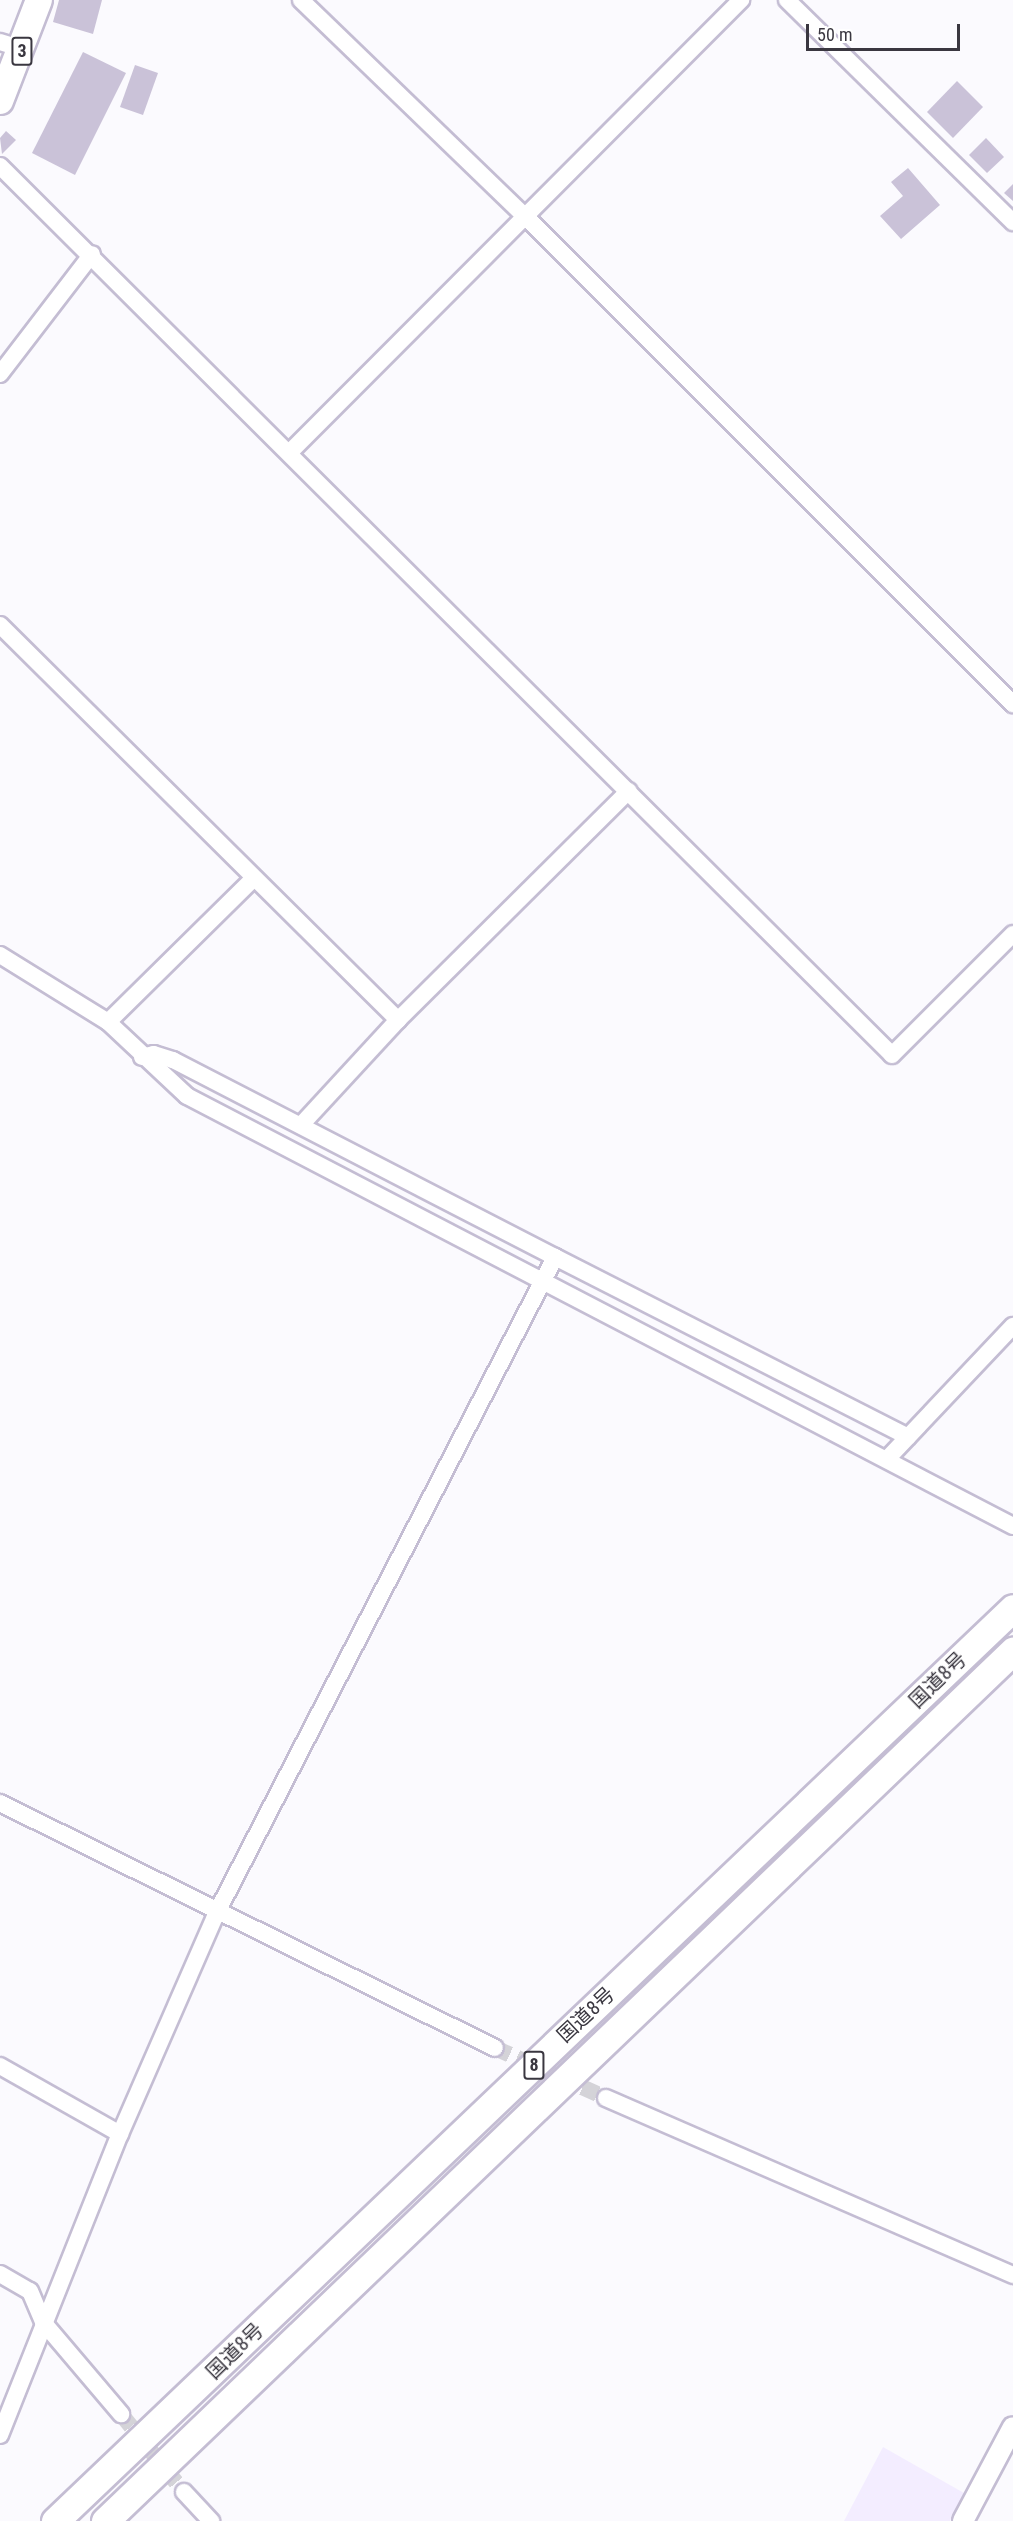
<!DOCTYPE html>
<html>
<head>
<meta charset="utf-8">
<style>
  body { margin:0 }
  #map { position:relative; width:1013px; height:2521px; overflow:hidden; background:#fbfafe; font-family:"Roboto Condensed","Noto Sans JP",sans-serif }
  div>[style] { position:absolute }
  .built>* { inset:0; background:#f3edff }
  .building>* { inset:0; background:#cac2d8 }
  .minor-tunnel>* { height:16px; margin-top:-8px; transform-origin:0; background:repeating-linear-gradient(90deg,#d4d3d8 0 16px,transparent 0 24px) }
  .roads { filter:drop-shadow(2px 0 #c4bdd3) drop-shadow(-2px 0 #c4bdd3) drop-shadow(0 2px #c4bdd3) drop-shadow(0 -2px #c4bdd3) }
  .minor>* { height:16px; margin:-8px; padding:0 8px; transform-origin:8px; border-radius:8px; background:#fff }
  .tertiary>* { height:20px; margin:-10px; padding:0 10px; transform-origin:10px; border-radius:10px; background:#fff }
  .primary>* { height:26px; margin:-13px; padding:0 13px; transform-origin:13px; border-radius:13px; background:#fff }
  .trunk>* { height:27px; margin:-13.5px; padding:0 13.5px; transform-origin:13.5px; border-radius:13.5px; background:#fff }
  span { translate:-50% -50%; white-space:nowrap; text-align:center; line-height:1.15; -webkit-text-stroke:4.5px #fff; paint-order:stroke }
  .shield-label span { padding:2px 4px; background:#fff; border:2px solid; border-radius:4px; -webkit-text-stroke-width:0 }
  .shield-label { font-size:18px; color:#3a3740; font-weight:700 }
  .street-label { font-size:20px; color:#3a3740 }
  .scale { position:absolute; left:806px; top:24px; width:154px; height:27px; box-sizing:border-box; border:3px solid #3a3740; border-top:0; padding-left:8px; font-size:18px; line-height:21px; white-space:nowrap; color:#3a3740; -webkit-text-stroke:4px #fff; paint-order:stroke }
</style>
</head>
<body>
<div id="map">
  <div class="built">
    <div style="clip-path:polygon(883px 2447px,964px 2493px,950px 2521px,844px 2521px)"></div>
  </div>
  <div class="building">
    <div style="clip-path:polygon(59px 0,102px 0,93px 34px,53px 22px)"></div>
    <div style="clip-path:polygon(83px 52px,126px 73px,75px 175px,32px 153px)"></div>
    <div style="clip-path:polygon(135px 65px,158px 73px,143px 115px,120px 107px)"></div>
    <div style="clip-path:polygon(957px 81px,983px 107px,953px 138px,927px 112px)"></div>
    <div style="clip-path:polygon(6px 131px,16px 140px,2px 154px,0 138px)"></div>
    <div style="clip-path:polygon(986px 138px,1004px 157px,987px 173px,969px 155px)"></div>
    <div style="clip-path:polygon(908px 168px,940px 205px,901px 239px,880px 216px,903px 196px,891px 182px)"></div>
    <div style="clip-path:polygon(1013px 184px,1013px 201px,1004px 193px)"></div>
  </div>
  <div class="minor-tunnel">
    <div style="left:495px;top:2048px;width:122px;rotate:24.2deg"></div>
    <div style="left:121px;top:2414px;width:100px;rotate:51.1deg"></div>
  </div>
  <div class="roads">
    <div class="minor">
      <div style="left:301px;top:0;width:310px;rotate:44deg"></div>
      <div style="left:524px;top:215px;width:692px;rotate:45deg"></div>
      <div style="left:787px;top:0;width:317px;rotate:44.5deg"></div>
      <div style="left:0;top:42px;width:24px;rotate:17deg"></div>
      <div style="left:0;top:166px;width:1259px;rotate:44.9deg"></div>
      <div style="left:892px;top:1055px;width:171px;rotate:-45deg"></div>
      <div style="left:0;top:374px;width:151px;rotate:-52.5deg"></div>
      <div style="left:290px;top:452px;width:639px;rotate:-45.06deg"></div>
      <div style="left:0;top:625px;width:561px;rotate:44.78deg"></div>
      <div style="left:0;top:955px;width:127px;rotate:31.8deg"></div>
      <div style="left:108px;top:1022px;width:108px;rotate:43.1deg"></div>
      <div style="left:187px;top:1096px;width:931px;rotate:27.5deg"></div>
      <div style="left:108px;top:1022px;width:204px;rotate:-44.6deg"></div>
      <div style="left:142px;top:1057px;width:12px;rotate:-14deg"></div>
      <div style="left:154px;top:1054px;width:20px;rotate:18deg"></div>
      <div style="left:173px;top:1060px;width:430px;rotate:27.3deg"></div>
      <div style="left:301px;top:1125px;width:143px;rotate:-47.3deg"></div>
      <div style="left:398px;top:1020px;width:325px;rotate:-44.8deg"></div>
      <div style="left:888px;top:1458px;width:182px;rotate:-46.6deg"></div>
      <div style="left:0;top:1803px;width:552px;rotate:26.33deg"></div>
      <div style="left:0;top:2066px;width:138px;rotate:29.5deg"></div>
      <div style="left:606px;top:2098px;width:444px;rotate:23.5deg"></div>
      <div style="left:0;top:2274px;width:34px;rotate:30deg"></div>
      <div style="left:30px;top:2291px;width:34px;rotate:67deg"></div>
      <div style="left:43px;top:2322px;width:121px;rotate:49.7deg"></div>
      <div style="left:0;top:2435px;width:324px;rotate:-68.3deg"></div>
      <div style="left:120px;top:2134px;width:242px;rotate:-66.4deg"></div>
      <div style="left:217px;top:1912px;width:737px;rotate:-62.7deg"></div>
      <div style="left:555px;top:1257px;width:396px;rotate:27deg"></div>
      <div style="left:184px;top:2492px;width:40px;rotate:47deg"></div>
    </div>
    <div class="tertiary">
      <div style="left:963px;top:2521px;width:106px;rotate:-62deg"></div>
    </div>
    <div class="primary">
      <div style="left:0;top:101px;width:108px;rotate:-68.9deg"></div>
    </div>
    <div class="trunk">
      <div style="left:55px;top:2521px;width:1323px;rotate:-43.62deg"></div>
      <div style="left:105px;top:2521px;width:1258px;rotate:-43.78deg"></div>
    </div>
  </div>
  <div class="shield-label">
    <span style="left:22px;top:51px">3</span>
    <span style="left:534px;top:2065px">8</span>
  </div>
  <div class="street-label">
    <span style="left:938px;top:1680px;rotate:-44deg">国道8号</span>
    <span style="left:586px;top:2015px;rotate:-43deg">国道8号</span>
    <span style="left:235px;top:2351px;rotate:-44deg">国道8号</span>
  </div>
  <div class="scale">50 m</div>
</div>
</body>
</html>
